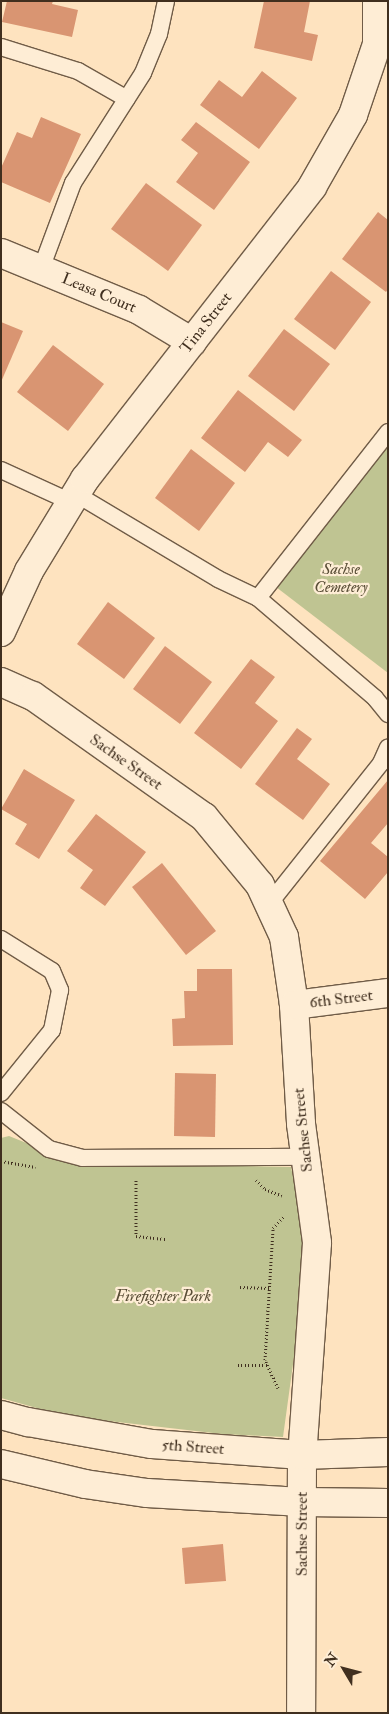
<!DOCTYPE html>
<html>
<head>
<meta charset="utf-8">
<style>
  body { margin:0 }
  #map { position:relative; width:389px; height:1714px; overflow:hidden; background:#fee3bf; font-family:"IM FELL Double Pica",serif }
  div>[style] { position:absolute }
  .green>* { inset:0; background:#bfc492 }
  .building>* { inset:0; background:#d99572 }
  .path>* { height:3px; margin-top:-1.5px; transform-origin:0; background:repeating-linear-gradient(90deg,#402f1f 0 1px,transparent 0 3.5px) }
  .roads { filter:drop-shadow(1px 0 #705c47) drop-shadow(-1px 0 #705c47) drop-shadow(0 1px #705c47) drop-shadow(0 -1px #705c47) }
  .service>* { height:16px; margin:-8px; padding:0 8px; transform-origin:8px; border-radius:8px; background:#feedd5 }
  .minor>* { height:28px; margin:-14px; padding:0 14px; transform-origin:14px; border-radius:14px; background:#feedd5 }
  .secondary>* { height:28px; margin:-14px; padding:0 14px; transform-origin:14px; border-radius:14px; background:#feedd5 }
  span { translate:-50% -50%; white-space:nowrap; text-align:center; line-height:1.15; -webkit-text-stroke:4.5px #feedd5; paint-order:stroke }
  .street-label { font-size:16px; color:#402f1f }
  .park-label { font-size:16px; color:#594d36; font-style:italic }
  .frame { position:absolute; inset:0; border:2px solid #402f1f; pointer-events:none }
  .north { position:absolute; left:319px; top:1644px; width:50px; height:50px; -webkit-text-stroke:4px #feedd5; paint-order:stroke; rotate:307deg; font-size:14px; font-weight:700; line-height:20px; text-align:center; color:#402f1f }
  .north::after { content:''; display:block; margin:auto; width:18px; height:22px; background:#402f1f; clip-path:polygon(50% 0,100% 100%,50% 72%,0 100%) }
</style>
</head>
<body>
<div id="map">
  <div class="green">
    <div style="clip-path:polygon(388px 443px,388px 673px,276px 587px)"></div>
    <div style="clip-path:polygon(9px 1136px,76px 1163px,291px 1167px,306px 1240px,297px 1335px,283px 1437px,222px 1434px,65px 1416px,1px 1398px,1px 1138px)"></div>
  </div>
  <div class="building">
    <div style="clip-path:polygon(7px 1px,53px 1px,52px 4px,78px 10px,72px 37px,2px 22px)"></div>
    <div style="clip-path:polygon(264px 1px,310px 1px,304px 32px,318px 35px,312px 61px,254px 48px)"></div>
    <div style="clip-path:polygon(262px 71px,297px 98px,259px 149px,200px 105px,219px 80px,242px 97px)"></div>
    <div style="clip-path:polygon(41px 117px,81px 134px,50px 203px,1px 182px,1px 168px,17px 132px,32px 138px)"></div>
    <div style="clip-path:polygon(196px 122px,250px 162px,214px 210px,176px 182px,198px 153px,181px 140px)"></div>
    <div style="clip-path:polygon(146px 183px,202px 225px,168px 271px,111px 229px)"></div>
    <div style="clip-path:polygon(378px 212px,388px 220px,388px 289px,386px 292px,342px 259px)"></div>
    <div style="clip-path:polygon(331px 271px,371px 302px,335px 350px,294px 319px)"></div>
    <div style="clip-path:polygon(1px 322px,23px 331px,1px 382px)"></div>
    <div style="clip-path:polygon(284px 329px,330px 364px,294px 411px,248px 376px)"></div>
    <div style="clip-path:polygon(53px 345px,104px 384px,68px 431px,17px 392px)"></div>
    <div style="clip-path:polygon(238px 390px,302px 440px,288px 457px,268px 442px,245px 472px,201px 438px)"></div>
    <div style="clip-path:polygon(191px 449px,235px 483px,199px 531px,155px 498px)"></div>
    <div style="clip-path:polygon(108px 602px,155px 638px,124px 679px,77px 644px)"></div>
    <div style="clip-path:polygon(165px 646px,212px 682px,180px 724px,133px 689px)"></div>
    <div style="clip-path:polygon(251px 659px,275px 677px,255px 703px,278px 721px,241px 769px,194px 733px)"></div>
    <div style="clip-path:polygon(297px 728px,312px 739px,297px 759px,330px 784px,303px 820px,255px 784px)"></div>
    <div style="clip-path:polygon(24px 769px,75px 800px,39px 859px,15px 844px,27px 824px,1px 809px)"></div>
    <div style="clip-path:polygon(388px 780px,388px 823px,371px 843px,388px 857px,388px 872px,365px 899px,320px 861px)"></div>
    <div style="clip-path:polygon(96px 814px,146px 852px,105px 906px,80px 888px,93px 870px,67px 851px)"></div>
    <div style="clip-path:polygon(162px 863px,216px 931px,186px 955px,132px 887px)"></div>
    <div style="clip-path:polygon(197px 969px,232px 969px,233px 1045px,173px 1046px,172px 1019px,185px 1018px,184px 991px,197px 991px)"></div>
    <div style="clip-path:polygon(175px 1073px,216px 1074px,215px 1137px,174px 1136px)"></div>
    <div style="clip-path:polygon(223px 1544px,226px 1581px,185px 1584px,182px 1548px)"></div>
  </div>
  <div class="path">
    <div style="left:1px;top:1161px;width:35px;rotate:10deg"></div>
    <div style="left:136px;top:1180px;width:56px;rotate:90deg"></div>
    <div style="left:136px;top:1236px;width:31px;rotate:6deg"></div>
    <div style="left:256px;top:1180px;width:13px;rotate:45deg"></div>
    <div style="left:265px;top:1189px;width:18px;rotate:22deg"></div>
    <div style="left:240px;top:1287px;width:30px;rotate:2deg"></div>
    <div style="left:238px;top:1365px;width:29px"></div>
    <div style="left:278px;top:1388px;width:31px;rotate:-115deg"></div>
    <div style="left:265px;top:1360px;width:132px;rotate:-86.5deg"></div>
    <div style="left:273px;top:1228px;width:16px;rotate:-47deg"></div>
  </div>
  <div class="roads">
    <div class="service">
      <div style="left:1px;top:47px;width:81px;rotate:17.3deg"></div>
      <div style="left:78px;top:71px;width:56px;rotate:29.7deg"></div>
      <div style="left:41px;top:269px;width:92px;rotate:-69.6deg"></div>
      <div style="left:73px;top:183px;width:130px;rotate:-57.5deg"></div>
      <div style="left:143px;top:73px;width:42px;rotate:-67.7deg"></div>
      <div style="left:159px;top:34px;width:34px;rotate:-78deg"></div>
      <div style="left:1px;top:470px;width:77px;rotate:24.6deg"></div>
      <div style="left:76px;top:494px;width:165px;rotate:30.9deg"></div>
      <div style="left:218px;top:579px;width:44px;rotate:25.4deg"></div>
      <div style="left:258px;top:598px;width:211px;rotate:-51.9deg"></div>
      <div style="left:258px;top:598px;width:154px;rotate:40.5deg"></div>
      <div style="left:375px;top:698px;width:21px;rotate:51deg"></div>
      <div style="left:269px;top:904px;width:180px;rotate:-51.5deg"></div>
      <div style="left:381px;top:763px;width:17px;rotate:-66deg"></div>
      <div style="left:1px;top:939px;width:60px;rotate:32.1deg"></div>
      <div style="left:52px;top:971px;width:21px;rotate:67deg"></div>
      <div style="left:60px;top:990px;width:41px;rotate:101.3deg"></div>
      <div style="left:52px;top:1030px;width:81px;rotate:129deg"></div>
      <div style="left:1px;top:1111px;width:61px;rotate:38.4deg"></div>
      <div style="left:49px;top:1149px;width:35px;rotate:15deg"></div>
      <div style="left:83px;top:1158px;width:222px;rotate:-0.3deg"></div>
    </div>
    <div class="minor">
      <div style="left:1px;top:253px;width:149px;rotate:22.4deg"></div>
      <div style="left:139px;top:310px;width:62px;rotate:31.1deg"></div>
      <div style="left:1px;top:632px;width:67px;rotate:-65.3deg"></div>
      <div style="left:29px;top:571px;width:108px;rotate:-58.7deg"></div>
      <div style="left:85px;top:479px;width:370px;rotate:-52.1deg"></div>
      <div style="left:312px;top:187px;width:83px;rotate:-60.3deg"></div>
      <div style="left:353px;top:115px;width:75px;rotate:-71.3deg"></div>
      <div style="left:377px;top:44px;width:43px;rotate:-90deg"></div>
      <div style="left:1px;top:682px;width:35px;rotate:24deg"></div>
      <div style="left:33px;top:696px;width:209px;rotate:35.3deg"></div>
      <div style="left:204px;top:817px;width:88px;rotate:50.5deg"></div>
      <div style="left:260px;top:885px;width:57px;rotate:65.2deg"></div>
      <div style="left:284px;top:937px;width:69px;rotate:81.6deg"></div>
      <div style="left:294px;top:1005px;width:119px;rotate:86.6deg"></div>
      <div style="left:301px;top:1124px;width:120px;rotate:82.3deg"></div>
      <div style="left:317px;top:1243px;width:213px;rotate:94deg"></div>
      <div style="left:302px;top:1455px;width:258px;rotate:90.2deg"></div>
      <div style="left:294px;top:1005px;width:95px;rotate:-7.3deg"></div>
    </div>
    <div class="secondary">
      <div style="left:1px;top:1415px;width:28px;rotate:15deg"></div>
      <div style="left:28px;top:1422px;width:126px;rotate:10.1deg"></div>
      <div style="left:152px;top:1444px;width:150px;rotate:4.2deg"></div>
      <div style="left:302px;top:1455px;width:86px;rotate:-2deg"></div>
      <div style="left:1px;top:1464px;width:86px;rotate:13.4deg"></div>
      <div style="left:85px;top:1484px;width:63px;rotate:8.3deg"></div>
      <div style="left:147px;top:1493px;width:155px;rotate:3.3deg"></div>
      <div style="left:302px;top:1502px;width:86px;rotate:0.7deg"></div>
    </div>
  </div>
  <div class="street-label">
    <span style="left:99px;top:293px;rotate:23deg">Leasa Court</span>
    <span style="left:206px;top:323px;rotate:-52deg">Tina Street</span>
    <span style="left:126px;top:762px;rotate:35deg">Sachse Street</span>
    <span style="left:341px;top:999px;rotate:-7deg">6th Street</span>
    <span style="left:303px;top:1130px;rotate:-96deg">Sachse Street</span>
    <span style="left:193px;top:1447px;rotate:4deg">5th Street</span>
    <span style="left:302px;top:1534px;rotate:-90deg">Sachse Street</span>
  </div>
  <div class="park-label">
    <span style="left:341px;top:578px">Sachse<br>Cemetery</span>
    <span style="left:163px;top:1296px">Firefighter Park</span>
  </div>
  <div class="frame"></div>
  <div class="north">N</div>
</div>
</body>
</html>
